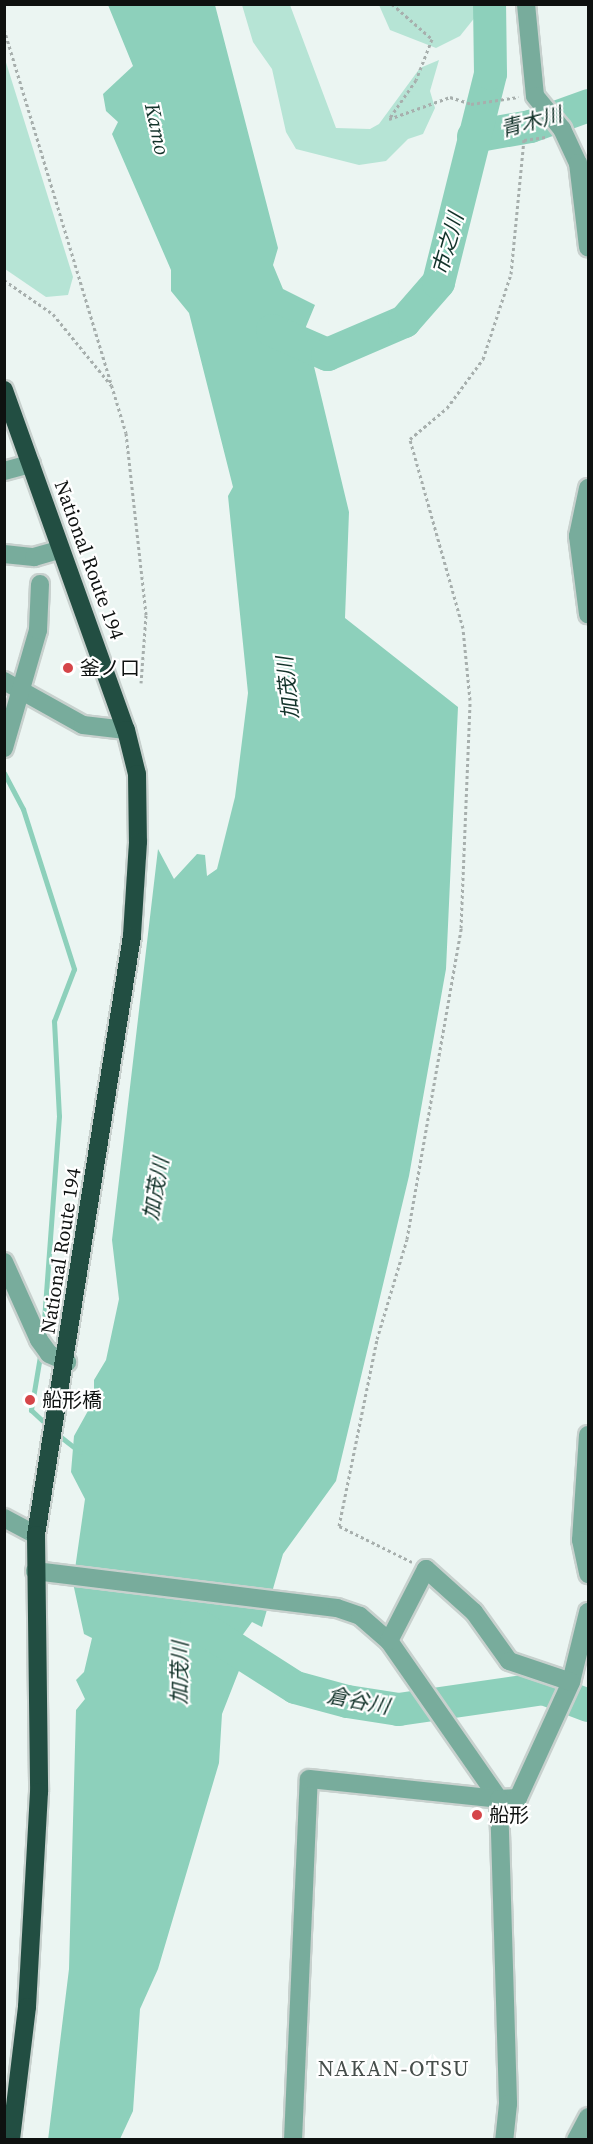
<!DOCTYPE html>
<html>
<head>
<meta charset="utf-8">
<style>
  body { margin:0 }
  #map { position:relative; width:593px; height:2144px; overflow:hidden; background:#ebf5f2; font-family:"Source Serif 4","Noto Sans JP",serif }
  div>[style] { position:absolute }
  .green>* { inset:0; background:#b6e4d5 }
  .water>* { inset:0; background:#8dd0bb }
  .stream>* { height:5px; margin:-2.5px; padding:0 2.5px; transform-origin:2.5px; border-radius:2.5px; background:#8dd0bb }
  .river>* { height:33px; margin:-16.5px; padding:0 16.5px; transform-origin:16.5px; border-radius:16.5px; background:#8dd0bb }
  .path>* { height:3px; margin-top:-1.5px; transform-origin:0; background:repeating-linear-gradient(90deg,#a7afad 0 3px,transparent 0 6px) }
  .roads { filter:drop-shadow(2px 0 #c8d1ce) drop-shadow(-2px 0 #c8d1ce) drop-shadow(0 2px #c8d1ce) drop-shadow(0 -2px #c8d1ce) }
  .minor>* { height:18px; margin:-9px; padding:0 9px; transform-origin:9px; border-radius:9px; background:#78ac9c }
  .highway>* { height:18px; margin:-9px; padding:0 9px; transform-origin:9px; border-radius:9px; background:#224e42 }
  .dots>* { width:16px; height:16px; translate:-50% -50%; box-sizing:border-box; border:3px solid #fff; border-radius:50% }
  span { translate:-50% -50%; white-space:nowrap; text-align:center; line-height:1.15; -webkit-text-stroke:4.5px #fff; paint-order:stroke }
  .street-label { font-size:20px; color:#0e1110 }
  .poi-label { font-size:20px; color:#0e1110 }
  .left { translate:0 -50%; text-align:left }
  .water-label { font-size:21px; color:#123229; font-style:italic }
  .quarter-label { font-size:22px; color:#464e4b; letter-spacing:1.5px }
  .frame { position:absolute; inset:0; border:6px solid #0e1110; pointer-events:none }
</style>
</head>
<body>
<div id="map">
  <div class="green">
    <div style="clip-path:polygon(242px 5px,290px 5px,336px 128px,370px 129px,379px 124px,420px 68px,439px 60px,430px 91px,435px 108px,423px 134px,408px 139px,386px 161px,359px 165px,296px 149px,286px 132px,272px 69px,253px 42px)"></div>
    <div style="clip-path:polygon(379px 5px,479px 5px,480px 11px,460px 36px,436px 48px,390px 30px)"></div>
    <div style="clip-path:polygon(4px 56px,73px 277px,68px 295px,46px 297px,5px 269px)"></div>
  </div>
  <div class="water">
    <div style="clip-path:polygon(108px 5px,215px 5px,278px 248px,273px 265px,283px 289px,315px 305px,305px 329px,349px 512px,345px 618px,458px 707px,446px 969px,409px 1176px,336px 1481px,283px 1554px,262px 1627px,252px 1622px,231px 1651px,242px 1663px,222px 1714px,219px 1763px,158px 1969px,140px 2009px,133px 2111px,120px 2139px,48px 2140px,69px 1969px,76px 1710px,85px 1699px,76px 1680px,84px 1672px,92px 1638px,84px 1634px,73px 1583px,85px 1499px,71px 1472px,74px 1436px,94px 1400px,94px 1380px,106px 1360px,119px 1299px,112px 1240px,158px 849px,174px 879px,197px 854px,205px 855px,207px 876px,217px 869px,235px 797px,248px 693px,228px 496px,233px 487px,189px 313px,171px 291px,171px 270px,112px 134px,118px 122px,106px 111px,103px 94px,133px 66px)"></div>
  </div>
  <div class="stream">
    <div style="left:4px;top:773px;width:41px;rotate:62.2deg"></div>
    <div style="left:23px;top:809px;width:168px;rotate:72.3deg"></div>
    <div style="left:74px;top:969px;width:56px;rotate:111deg"></div>
    <div style="left:54px;top:1021px;width:95px;rotate:87deg"></div>
    <div style="left:59px;top:1116px;width:219px;rotate:94.2deg"></div>
    <div style="left:41px;top:1350px;width:61px;rotate:99.5deg"></div>
    <div style="left:31px;top:1410px;width:26px;rotate:43deg"></div>
    <div style="left:57px;top:1434px;width:29px;rotate:38deg"></div>
  </div>
  <div class="river">
    <div style="left:473px;top:136px;width:58px;rotate:-10deg"></div>
    <div style="left:530px;top:126px;width:62px;rotate:-19.9deg"></div>
    <div style="left:272px;top:330px;width:60px;rotate:23.6deg"></div>
    <div style="left:327px;top:354px;width:84px;rotate:-23.2deg"></div>
    <div style="left:404px;top:321px;width:52px;rotate:-48.9deg"></div>
    <div style="left:438px;top:282px;width:215px;rotate:-76deg"></div>
    <div style="left:490px;top:73px;width:69px;rotate:-90.8deg"></div>
    <div style="left:196px;top:1624px;width:117px;rotate:32.5deg"></div>
    <div style="left:295px;top:1687px;width:54px;rotate:15.1deg"></div>
    <div style="left:347px;top:1701px;width:52px;rotate:8.9deg"></div>
    <div style="left:398px;top:1709px;width:147px;rotate:-8.2deg"></div>
    <div style="left:543px;top:1688px;width:48px;rotate:20.7deg"></div>
  </div>
  <div class="path">
    <div style="left:392px;top:4px;width:53px;rotate:41.2deg"></div>
    <div style="left:432px;top:39px;width:44px;rotate:111.3deg"></div>
    <div style="left:416px;top:80px;width:47px;rotate:124.7deg"></div>
    <div style="left:389px;top:119px;width:65px;rotate:-19.8deg"></div>
    <div style="left:450px;top:97px;width:22px;rotate:18deg"></div>
    <div style="left:471px;top:104px;width:48px;rotate:-8.5deg"></div>
    <div style="left:4px;top:29px;width:422px;rotate:73.2deg"></div>
    <div style="left:126px;top:433px;width:183px;rotate:83.7deg"></div>
    <div style="left:146px;top:615px;width:68px;rotate:94.2deg"></div>
    <div style="left:4px;top:280px;width:60px;rotate:34.8deg"></div>
    <div style="left:53px;top:314px;width:92px;rotate:50.8deg"></div>
    <div style="left:412px;top:1562px;width:81px;rotate:-153.7deg"></div>
    <div style="left:339px;top:1526px;width:191px;rotate:-78.5deg"></div>
    <div style="left:377px;top:1339px;width:104px;rotate:-73.3deg"></div>
    <div style="left:407px;top:1239px;width:316px;rotate:-80.1deg"></div>
    <div style="left:461px;top:928px;width:228px;rotate:-87.7deg"></div>
    <div style="left:470px;top:700px;width:72px;rotate:-95.6deg"></div>
    <div style="left:463px;top:628px;width:196px;rotate:-105.7deg"></div>
    <div style="left:410px;top:439px;width:48px;rotate:-40deg"></div>
    <div style="left:447px;top:408px;width:61px;rotate:-53.7deg"></div>
    <div style="left:483px;top:359px;width:89px;rotate:-71.8deg"></div>
    <div style="left:511px;top:274px;width:135px;rotate:-84.5deg"></div>
    <div style="left:524px;top:140px;width:22px;rotate:-8deg"></div>
  </div>
  <div class="roads">
    <div class="minor">
      <div style="left:526px;top:4px;width:92px;rotate:84.4deg"></div>
      <div style="left:535px;top:96px;width:43px;rotate:50.7deg"></div>
      <div style="left:562px;top:129px;width:38px;rotate:65deg"></div>
      <div style="left:578px;top:163px;width:85px;rotate:83.2deg"></div>
      <div style="left:4px;top:471px;width:28px;rotate:-15deg"></div>
      <div style="left:588px;top:488px;width:49px;rotate:101.8deg"></div>
      <div style="left:578px;top:536px;width:79px;rotate:82.7deg"></div>
      <div style="left:4px;top:554px;width:30px;rotate:6deg"></div>
      <div style="left:34px;top:557px;width:25px;rotate:-16deg"></div>
      <div style="left:4px;top:681px;width:90px;rotate:29.1deg"></div>
      <div style="left:83px;top:725px;width:43px;rotate:6.6deg"></div>
      <div style="left:4px;top:748px;width:123px;rotate:-73.9deg"></div>
      <div style="left:38px;top:630px;width:46px;rotate:-87.5deg"></div>
      <div style="left:4px;top:1262px;width:85px;rotate:65.8deg"></div>
      <div style="left:39px;top:1340px;width:17px;rotate:54deg"></div>
      <div style="left:49px;top:1354px;width:20px;rotate:24deg"></div>
      <div style="left:588px;top:1435px;width:105px;rotate:93.8deg"></div>
      <div style="left:581px;top:1540px;width:35px;rotate:78deg"></div>
      <div style="left:4px;top:1518px;width:36px;rotate:28deg"></div>
      <div style="left:35px;top:1571px;width:304px;rotate:7deg"></div>
      <div style="left:337px;top:1608px;width:24px;rotate:19deg"></div>
      <div style="left:360px;top:1616px;width:38px;rotate:41deg"></div>
      <div style="left:389px;top:1641px;width:193px;rotate:55.2deg"></div>
      <div style="left:499px;top:1799px;width:19px;rotate:-3deg"></div>
      <div style="left:518px;top:1798px;width:128px;rotate:-65.4deg"></div>
      <div style="left:571px;top:1682px;width:72px;rotate:-76.3deg"></div>
      <div style="left:389px;top:1641px;width:81px;rotate:-62.8deg"></div>
      <div style="left:426px;top:1569px;width:64px;rotate:41.9deg"></div>
      <div style="left:474px;top:1612px;width:60px;rotate:54.5deg"></div>
      <div style="left:509px;top:1661px;width:65px;rotate:18.7deg"></div>
      <div style="left:293px;top:2140px;width:361px;rotate:-87.5deg"></div>
      <div style="left:309px;top:1779px;width:191px;rotate:6deg"></div>
      <div style="left:499px;top:1799px;width:305px;rotate:88.3deg"></div>
      <div style="left:508px;top:2104px;width:36px;rotate:96deg"></div>
      <div style="left:576px;top:2140px;width:26px;rotate:-62deg"></div>
    </div>
    <div class="highway">
      <div style="left:4px;top:390px;width:361px;rotate:70.3deg"></div>
      <div style="left:126px;top:730px;width:45px;rotate:76deg"></div>
      <div style="left:137px;top:774px;width:68px;rotate:89.2deg"></div>
      <div style="left:138px;top:842px;width:94px;rotate:93.7deg"></div>
      <div style="left:132px;top:936px;width:607px;rotate:99.11deg"></div>
      <div style="left:36px;top:1535px;width:257px;rotate:89.3deg"></div>
      <div style="left:39px;top:1792px;width:215px;rotate:93.2deg"></div>
      <div style="left:27px;top:2007px;width:134px;rotate:96.9deg"></div>
    </div>
  </div>
  <div class="dots">
    <div style="left:68px;top:668px;background:#d54549"></div>
    <div style="left:30px;top:1400px;background:#d54549"></div>
    <div style="left:477px;top:1815px;background:#d54549"></div>
  </div>
  <div class="street-label">
    <span style="left:89px;top:560px;rotate:70deg">National Route 194</span>
    <span style="left:61px;top:1251px;rotate:-81deg">National Route 194</span>
  </div>
  <div class="poi-label">
    <span class="left" style="left:80px;top:668px">釜ノ口</span>
    <span class="left" style="left:42px;top:1400px">船形橋</span>
    <span class="left" style="left:489px;top:1815px">船形</span>
  </div>
  <div class="water-label">
    <span style="left:531px;top:122px;rotate:-15deg">青木川</span>
    <span style="left:157px;top:129px;rotate:78deg">Kamo</span>
    <span style="left:448px;top:244px;rotate:-74deg">市之川</span>
    <span style="left:288px;top:688px;rotate:-96deg">加茂川</span>
    <span style="left:156px;top:1189px;rotate:-80deg">加茂川</span>
    <span style="left:180px;top:1673px;rotate:-89deg">加茂川</span>
    <span style="left:358px;top:1701px;rotate:11deg">倉谷川</span>
  </div>
  <div class="quarter-label">
    <span style="left:394px;top:2069px">NAKAN-OTSU</span>
  </div>
  <div class="frame"></div>
</div>
</body>
</html>
